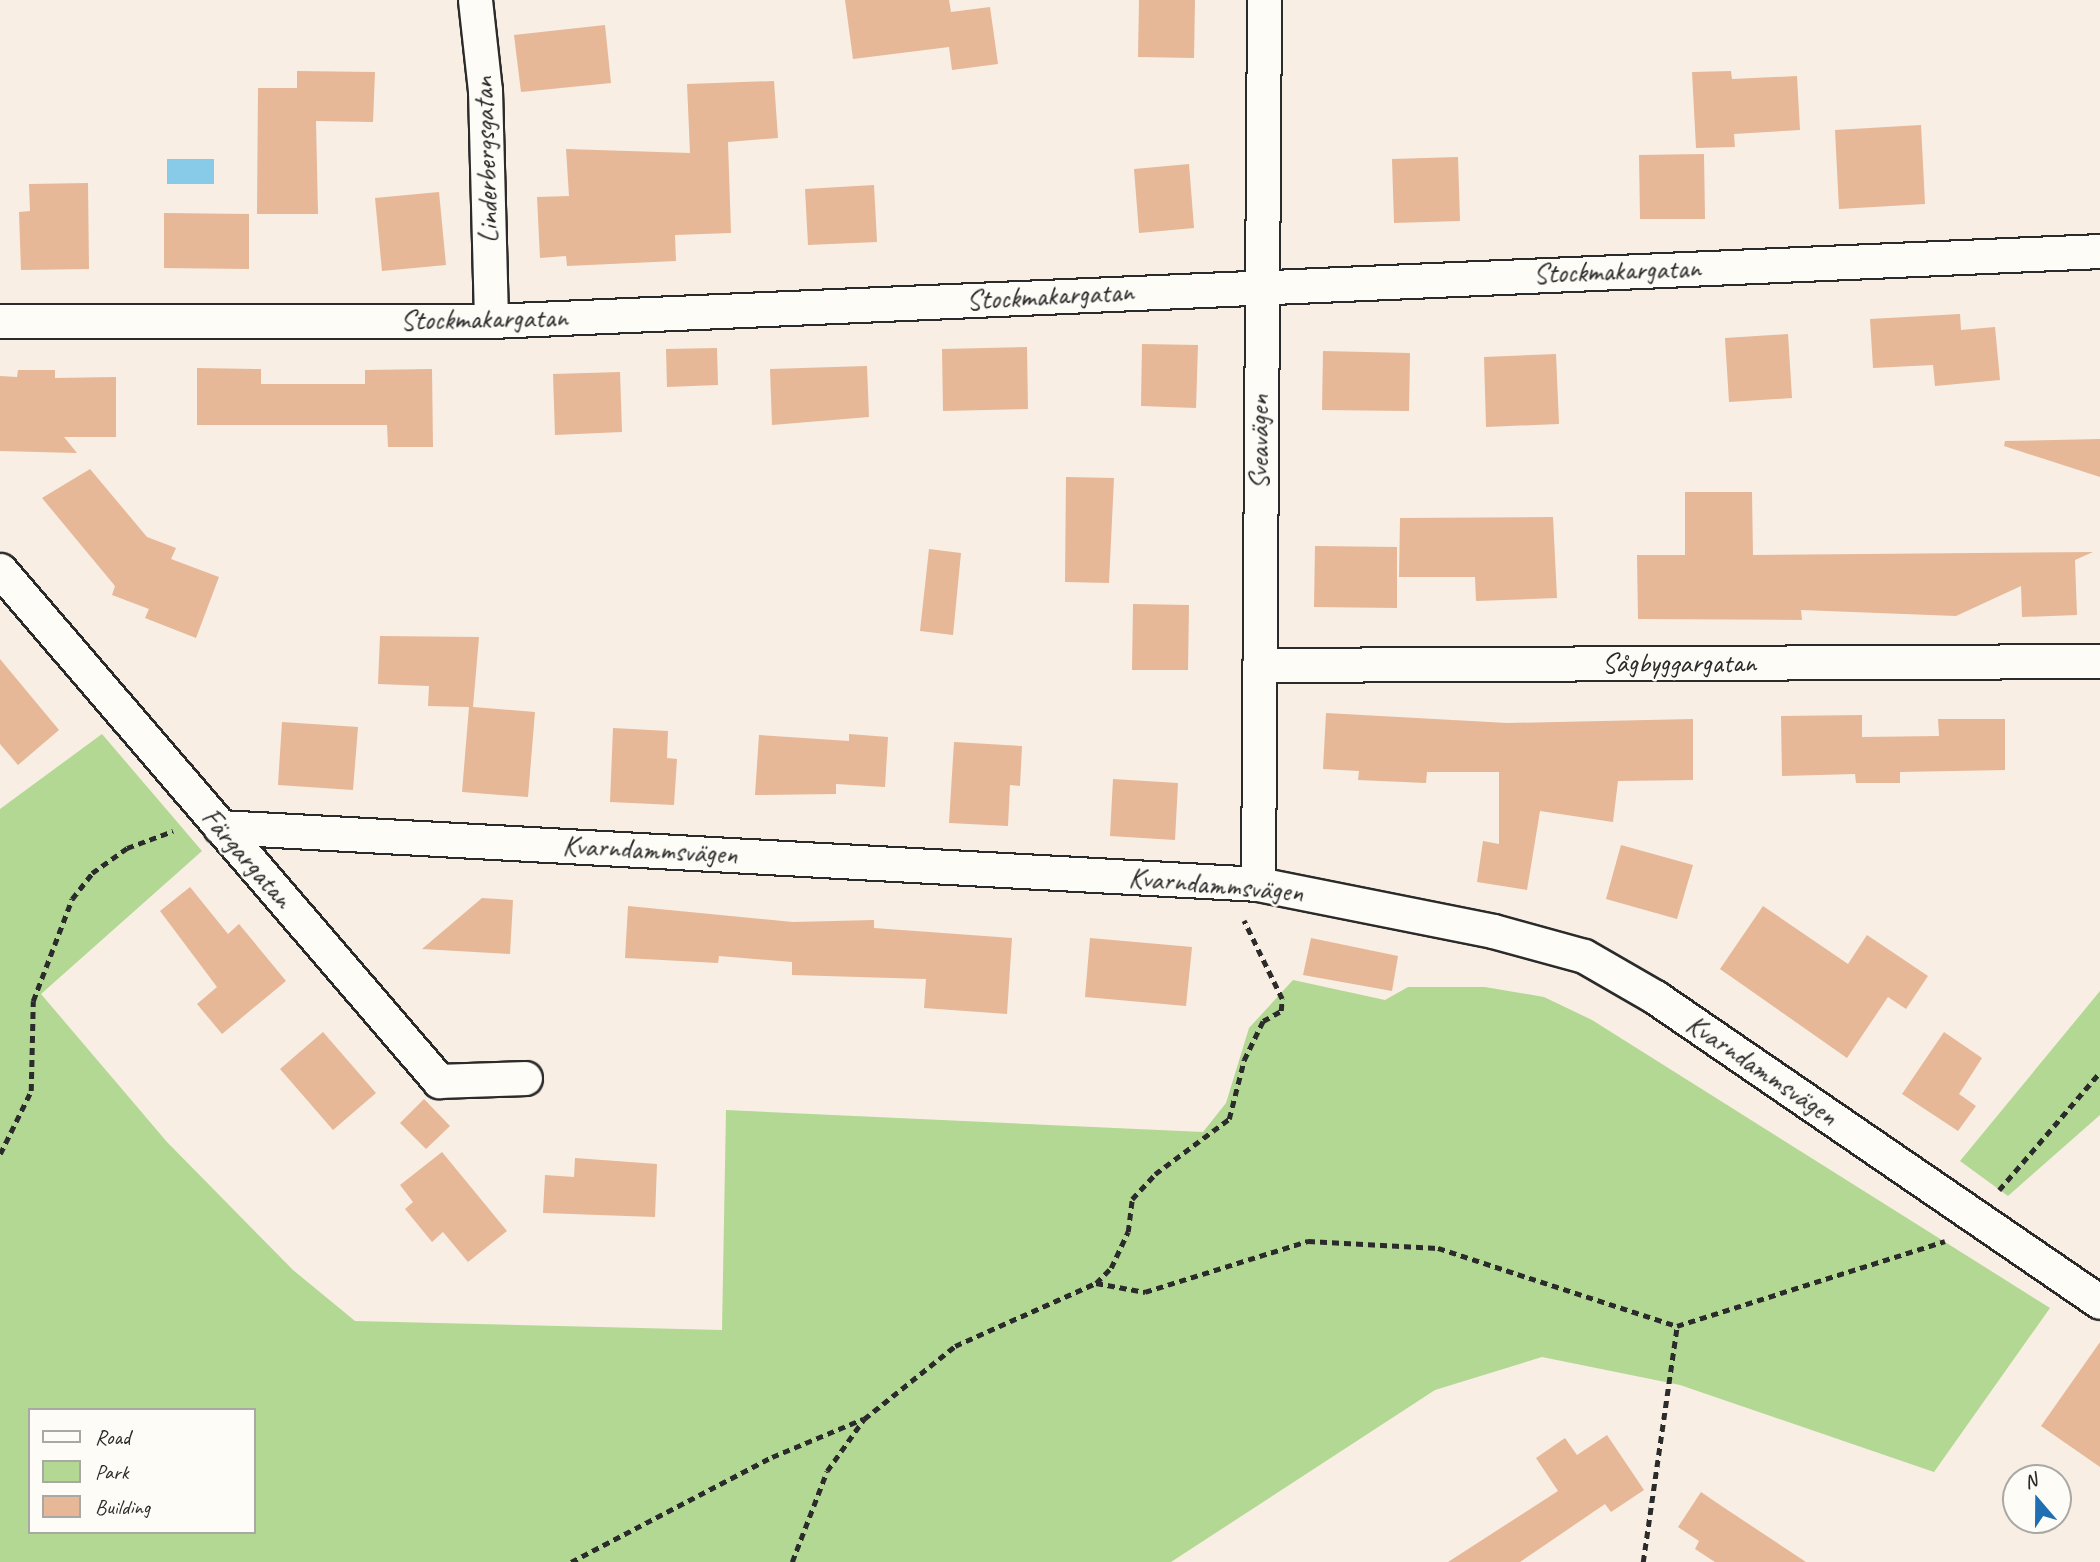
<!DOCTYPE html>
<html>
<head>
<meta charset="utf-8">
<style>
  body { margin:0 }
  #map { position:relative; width:2100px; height:1562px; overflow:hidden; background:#f8eee4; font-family:Caveat,sans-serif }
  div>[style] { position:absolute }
  .green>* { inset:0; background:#b2d894 }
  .water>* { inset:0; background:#88cbe9 }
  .building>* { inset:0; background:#e6b897 }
  .path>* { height:4.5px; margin-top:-2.25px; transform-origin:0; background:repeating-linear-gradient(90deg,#2b2b2b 0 7px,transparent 0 12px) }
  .roads { filter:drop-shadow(2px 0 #2b2b2b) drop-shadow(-2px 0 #2b2b2b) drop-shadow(0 2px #2b2b2b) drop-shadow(0 -2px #2b2b2b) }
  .street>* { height:33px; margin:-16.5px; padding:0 16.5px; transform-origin:16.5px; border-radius:16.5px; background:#fdfcf7 }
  span { translate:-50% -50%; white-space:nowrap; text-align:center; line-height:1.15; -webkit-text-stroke:5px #fdfcf7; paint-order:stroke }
  .street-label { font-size:28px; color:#2b2b2b }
  .legend { position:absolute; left:28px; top:1408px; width:228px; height:126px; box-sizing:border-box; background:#fdfcf7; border:2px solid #a9a8a5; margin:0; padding:9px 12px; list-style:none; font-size:21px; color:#2b2b2b }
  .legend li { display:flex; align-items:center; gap:14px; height:35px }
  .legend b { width:35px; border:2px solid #a9a8a5 }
  .north { position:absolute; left:2002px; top:1464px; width:70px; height:70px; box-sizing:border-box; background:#fdfcf7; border:2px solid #a9a8a5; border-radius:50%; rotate:340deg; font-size:19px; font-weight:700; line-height:28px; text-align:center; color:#2b2b2b }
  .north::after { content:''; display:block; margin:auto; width:24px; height:32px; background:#1f6fb2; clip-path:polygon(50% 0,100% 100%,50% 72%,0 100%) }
</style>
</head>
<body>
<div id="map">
  <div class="green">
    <div style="clip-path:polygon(evenodd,102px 734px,202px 851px,41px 994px,167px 1142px,293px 1270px,355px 1321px,722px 1330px,726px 1110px,1203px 1132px,1226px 1103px,1249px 1028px,1293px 980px,1385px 1000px,1408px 987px,1485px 987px,1544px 997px,1592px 1020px,2050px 1308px,1934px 1472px,1680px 1385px,1542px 1357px,1435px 1390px,1171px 1562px,0 1562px,0 809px,102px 734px,30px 1410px,254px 1410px,254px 1532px,30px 1532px,30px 1410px)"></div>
    <div style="clip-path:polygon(2100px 991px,2100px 1115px,2008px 1196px,1960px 1161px)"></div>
  </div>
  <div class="water">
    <div style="clip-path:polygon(167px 159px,214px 159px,214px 184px,167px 184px)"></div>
  </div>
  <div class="building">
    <div style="clip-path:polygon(845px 0,949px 0,951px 12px,990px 7px,998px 64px,952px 70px,949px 47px,853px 59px)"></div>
    <div style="clip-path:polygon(1139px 0,1195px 0,1194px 58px,1138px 57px)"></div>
    <div style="clip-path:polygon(605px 25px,611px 83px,521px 92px,514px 35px)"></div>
    <div style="clip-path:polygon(297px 71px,375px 72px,373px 122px,316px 121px,318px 214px,257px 214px,258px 88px,297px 88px)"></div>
    <div style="clip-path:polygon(1731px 71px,1732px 79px,1797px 76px,1800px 130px,1734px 134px,1735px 147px,1696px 148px,1692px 72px)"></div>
    <div style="clip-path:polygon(774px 81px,778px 138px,728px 142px,731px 233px,675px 235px,676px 261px,567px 266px,566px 256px,540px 258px,537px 197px,569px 196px,566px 149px,690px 153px,687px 84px)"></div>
    <div style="clip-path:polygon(1921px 125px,1925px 204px,1839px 209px,1835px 130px)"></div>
    <div style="clip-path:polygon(1704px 154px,1705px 219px,1640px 219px,1639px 155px)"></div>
    <div style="clip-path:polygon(1458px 157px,1460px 221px,1394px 223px,1392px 159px)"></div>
    <div style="clip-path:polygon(1189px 164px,1194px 228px,1139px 233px,1134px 169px)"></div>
    <div style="clip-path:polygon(88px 183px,89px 269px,21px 270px,19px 212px,30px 211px,29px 184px)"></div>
    <div style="clip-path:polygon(874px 185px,877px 242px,808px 245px,805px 189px)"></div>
    <div style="clip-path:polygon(439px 192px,446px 265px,382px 271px,375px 198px)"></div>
    <div style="clip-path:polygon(164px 213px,249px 214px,249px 269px,164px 268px)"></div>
    <div style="clip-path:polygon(1960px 314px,1961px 330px,1995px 327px,2000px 380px,1935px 386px,1933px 365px,1873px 368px,1870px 319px)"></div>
    <div style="clip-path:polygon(1788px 334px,1792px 398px,1729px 402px,1725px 338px)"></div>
    <div style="clip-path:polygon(1142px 344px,1198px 345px,1196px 408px,1141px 406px)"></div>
    <div style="clip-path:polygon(1027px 347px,1028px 409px,943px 411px,942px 349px)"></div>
    <div style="clip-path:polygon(717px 348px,718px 385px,667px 387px,666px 349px)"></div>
    <div style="clip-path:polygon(1323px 351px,1410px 353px,1409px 411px,1322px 410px)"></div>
    <div style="clip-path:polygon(1556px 354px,1559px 424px,1486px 427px,1484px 357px)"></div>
    <div style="clip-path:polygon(867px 366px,869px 417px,772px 425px,770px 369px)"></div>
    <div style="clip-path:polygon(197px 368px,261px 369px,261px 384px,365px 384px,365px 370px,432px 369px,433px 447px,388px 447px,387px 425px,197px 425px)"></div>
    <div style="clip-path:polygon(18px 370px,55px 370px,55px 378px,116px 377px,116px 437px,64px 437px,77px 453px,0 451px,0 376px,17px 377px)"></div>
    <div style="clip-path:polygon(620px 372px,622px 432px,555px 435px,553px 374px)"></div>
    <div style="clip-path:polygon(2100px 439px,2100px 477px,2004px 446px,2005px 441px)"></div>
    <div style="clip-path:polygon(90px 469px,147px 537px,176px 548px,171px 559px,219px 577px,196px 638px,145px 618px,149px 609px,112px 595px,115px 586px,42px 498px)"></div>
    <div style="clip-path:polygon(1066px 477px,1114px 478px,1109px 583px,1065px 582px)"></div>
    <div style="clip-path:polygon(1685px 492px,1752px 492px,1753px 555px,2093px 552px,2075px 560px,2077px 615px,2022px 617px,2021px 586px,1956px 616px,1801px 610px,1802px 620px,1638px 619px,1637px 555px,1685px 555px)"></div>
    <div style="clip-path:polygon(1553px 517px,1557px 598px,1476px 601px,1475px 577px,1399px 577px,1400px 518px)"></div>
    <div style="clip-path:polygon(1315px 546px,1397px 547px,1397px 608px,1314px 607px)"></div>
    <div style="clip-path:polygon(929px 549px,961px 553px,953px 635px,920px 631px)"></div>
    <div style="clip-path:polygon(1133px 604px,1189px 605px,1188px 670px,1132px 670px)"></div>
    <div style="clip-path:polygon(380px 636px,479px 637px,473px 707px,535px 712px,528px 797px,462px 792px,469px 707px,428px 706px,429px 686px,378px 684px)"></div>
    <div style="clip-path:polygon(0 659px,59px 730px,18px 765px,0 744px)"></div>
    <div style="clip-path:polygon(1326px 713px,1507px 723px,1693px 719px,1693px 780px,1618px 781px,1613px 822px,1540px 811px,1527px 890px,1477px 882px,1483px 841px,1499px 844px,1499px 772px,1427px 772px,1426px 783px,1358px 780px,1359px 771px,1323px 769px)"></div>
    <div style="clip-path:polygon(1862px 715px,1862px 737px,1939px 736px,1938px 719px,2005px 719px,2005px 770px,1900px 772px,1900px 783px,1856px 783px,1855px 774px,1782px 776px,1781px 716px)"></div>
    <div style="clip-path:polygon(282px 722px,358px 727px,353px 790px,278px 785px)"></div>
    <div style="clip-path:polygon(613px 728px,668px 731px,667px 758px,677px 759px,674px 805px,610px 802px)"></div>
    <div style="clip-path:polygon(849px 734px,888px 737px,885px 787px,836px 784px,836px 794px,755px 795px,759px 735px,849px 741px)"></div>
    <div style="clip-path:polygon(954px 742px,1022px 746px,1020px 786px,1010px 785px,1008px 826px,949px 823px)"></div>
    <div style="clip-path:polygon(1113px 779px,1178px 783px,1175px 840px,1110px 836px)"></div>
    <div style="clip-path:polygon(1621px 845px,1693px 865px,1677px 919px,1606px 899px)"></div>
    <div style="clip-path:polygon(190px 887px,228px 934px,239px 924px,286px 981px,222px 1034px,197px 1004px,217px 987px,160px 911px)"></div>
    <div style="clip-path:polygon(482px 898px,513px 900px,510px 954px,422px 949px)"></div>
    <div style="clip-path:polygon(628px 906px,793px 922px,874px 920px,874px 928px,1012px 938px,1007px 1014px,924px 1008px,926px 979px,792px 975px,792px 962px,719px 956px,718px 963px,625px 958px)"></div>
    <div style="clip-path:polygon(1763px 906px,1848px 964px,1867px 935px,1928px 976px,1906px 1009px,1888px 997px,1847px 1058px,1720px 969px)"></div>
    <div style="clip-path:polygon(1090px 938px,1192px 947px,1186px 1006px,1085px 997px)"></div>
    <div style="clip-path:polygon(1311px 938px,1398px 956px,1392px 991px,1303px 975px)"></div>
    <div style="clip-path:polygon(323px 1032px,376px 1093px,333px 1130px,280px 1069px)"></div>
    <div style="clip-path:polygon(1944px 1032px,1982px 1058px,1959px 1094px,1976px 1106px,1958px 1131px,1902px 1094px)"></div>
    <div style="clip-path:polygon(424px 1099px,450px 1126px,426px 1149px,400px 1123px)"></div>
    <div style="clip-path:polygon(442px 1152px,507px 1231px,468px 1262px,443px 1232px,432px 1242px,405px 1209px,413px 1202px,400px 1185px)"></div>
    <div style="clip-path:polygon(575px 1158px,657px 1164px,655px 1217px,543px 1213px,545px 1175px,574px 1177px)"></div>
    <div style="clip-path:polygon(2100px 1342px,2100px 1467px,2041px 1426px)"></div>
    <div style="clip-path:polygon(1607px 1435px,1644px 1490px,1611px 1512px,1605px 1504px,1520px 1562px,1448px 1562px,1558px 1491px,1536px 1458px,1565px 1438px,1577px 1455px)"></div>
    <div style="clip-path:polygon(1701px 1492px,1723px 1507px,1806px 1562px,1715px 1562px,1695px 1549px,1699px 1541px,1678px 1527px)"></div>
  </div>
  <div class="path">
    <div style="left:0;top:1154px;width:70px;rotate:-63.8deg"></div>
    <div style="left:31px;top:1091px;width:90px;rotate:-88.7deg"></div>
    <div style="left:33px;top:1001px;width:109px;rotate:-69.1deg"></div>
    <div style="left:72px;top:899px;width:33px;rotate:-52deg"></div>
    <div style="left:92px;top:873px;width:43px;rotate:-35.5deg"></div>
    <div style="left:127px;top:848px;width:49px;rotate:-20.3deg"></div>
    <div style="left:1999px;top:1190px;width:155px;rotate:-49.4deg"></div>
    <div style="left:1096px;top:1283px;width:50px;rotate:10.4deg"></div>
    <div style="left:1145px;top:1292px;width:171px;rotate:-17.4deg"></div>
    <div style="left:1308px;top:1241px;width:130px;rotate:3.1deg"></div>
    <div style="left:1438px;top:1248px;width:251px;rotate:18.1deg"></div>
    <div style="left:1677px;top:1326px;width:281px;rotate:-17.6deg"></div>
    <div style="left:571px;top:1562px;width:227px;rotate:-27.6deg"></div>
    <div style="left:772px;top:1457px;width:99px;rotate:-22.7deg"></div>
    <div style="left:792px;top:1562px;width:97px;rotate:-69deg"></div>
    <div style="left:827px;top:1471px;width:64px;rotate:-54.6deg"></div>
    <div style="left:864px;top:1419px;width:117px;rotate:-38.7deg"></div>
    <div style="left:955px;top:1346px;width:154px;rotate:-24.1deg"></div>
    <div style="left:1096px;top:1283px;width:21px;rotate:-45deg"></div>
    <div style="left:1111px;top:1268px;width:40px;rotate:-65deg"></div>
    <div style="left:1128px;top:1232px;width:33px;rotate:-83deg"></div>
    <div style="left:1132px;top:1199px;width:34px;rotate:-47deg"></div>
    <div style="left:1155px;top:1174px;width:92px;rotate:-36.6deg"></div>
    <div style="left:1229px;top:1119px;width:61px;rotate:-75.7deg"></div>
    <div style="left:1244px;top:1060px;width:43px;rotate:-64deg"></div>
    <div style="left:1263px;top:1021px;width:21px;rotate:-29deg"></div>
    <div style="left:1281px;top:1011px;width:12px;rotate:-85deg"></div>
    <div style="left:1282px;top:999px;width:87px;rotate:-116deg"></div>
    <div style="left:1643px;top:1562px;width:238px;rotate:-81.8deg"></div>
  </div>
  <div class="roads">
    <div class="street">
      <div style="left:475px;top:0;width:91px;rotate:83.7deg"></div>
      <div style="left:485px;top:90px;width:231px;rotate:88.5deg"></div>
      <div style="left:0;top:321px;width:491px"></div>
      <div style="left:491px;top:321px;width:1611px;rotate:-2.49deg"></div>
      <div style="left:0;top:570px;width:674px;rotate:49.33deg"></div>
      <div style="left:439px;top:1081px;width:86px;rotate:-2deg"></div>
      <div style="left:1259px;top:665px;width:841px;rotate:-0.27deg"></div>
      <div style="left:220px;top:827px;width:1040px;rotate:3.14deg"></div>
      <div style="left:1258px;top:884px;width:240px;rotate:11.3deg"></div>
      <div style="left:1493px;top:931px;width:94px;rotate:15.4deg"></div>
      <div style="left:1584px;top:956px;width:82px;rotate:30deg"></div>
      <div style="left:1655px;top:997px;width:539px;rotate:34.43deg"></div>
      <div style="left:1258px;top:884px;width:884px;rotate:-89.61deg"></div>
    </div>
  </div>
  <div class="street-label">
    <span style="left:486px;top:160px;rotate:-92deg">Linderbergsgatan</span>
    <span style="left:1617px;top:271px;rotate:-2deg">Stockmakargatan</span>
    <span style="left:1050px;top:296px;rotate:-3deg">Stockmakargatan</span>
    <span style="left:484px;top:319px;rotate:-1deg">Stockmakargatan</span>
    <span style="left:1259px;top:442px;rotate:-90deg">Sveavägen</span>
    <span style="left:1679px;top:663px">Sågbyggargatan</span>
    <span style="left:650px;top:850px;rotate:3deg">Kvarndammsvägen</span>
    <span style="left:247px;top:858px;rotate:49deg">Färgargatan</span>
    <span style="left:1216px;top:885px;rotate:5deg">Kvarndammsvägen</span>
    <span style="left:1762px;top:1070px;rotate:34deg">Kvarndammsvägen</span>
  </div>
  <ul class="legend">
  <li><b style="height:9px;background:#fdfcf7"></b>Road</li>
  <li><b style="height:19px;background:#b2d894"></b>Park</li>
  <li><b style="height:19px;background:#e6b897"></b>Building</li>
  </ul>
  <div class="north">N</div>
</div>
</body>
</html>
